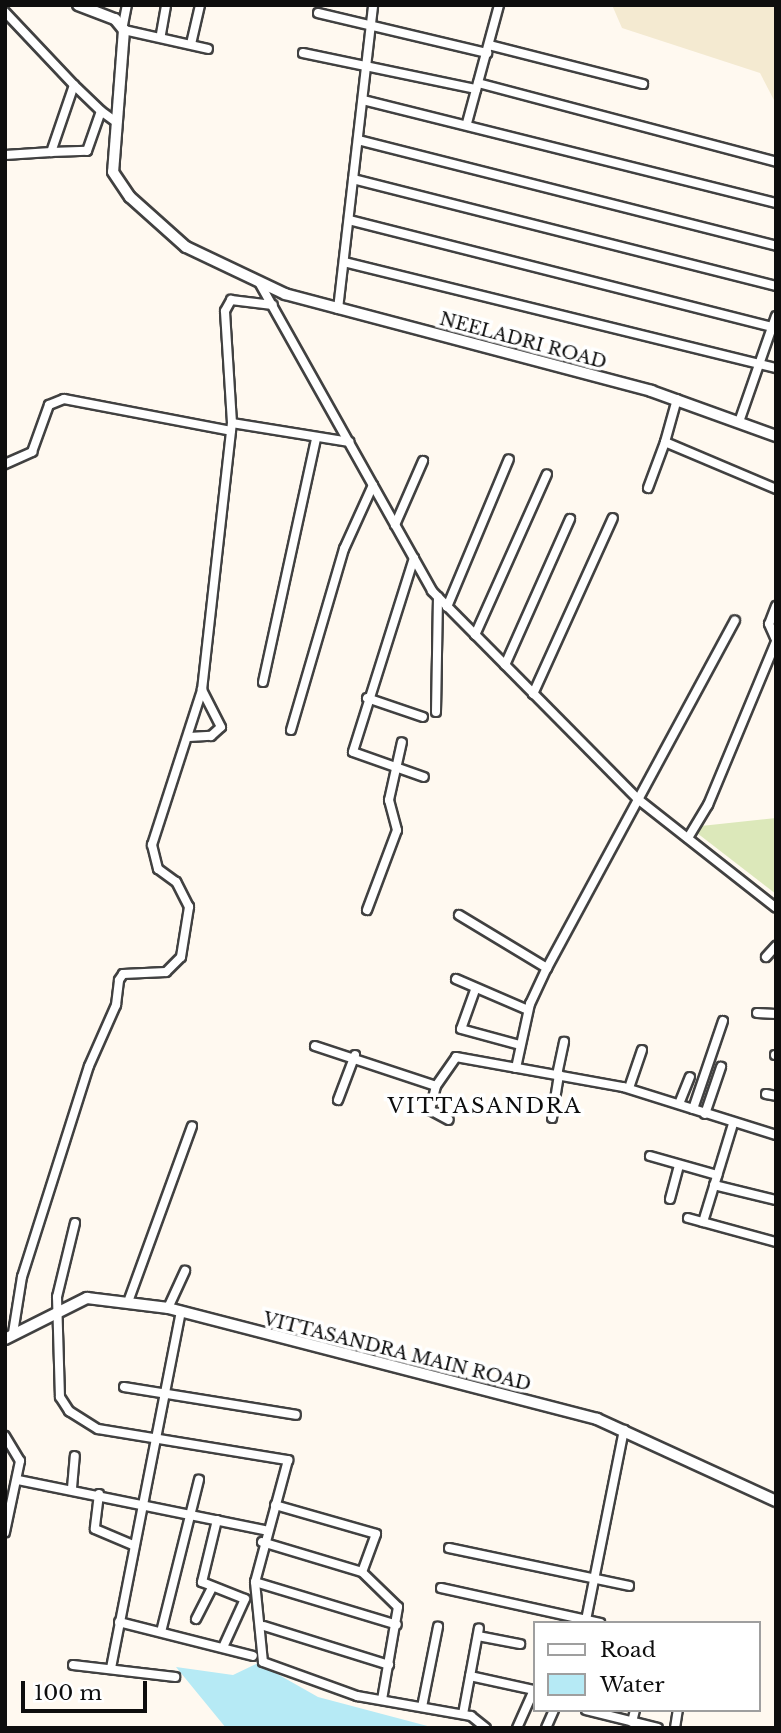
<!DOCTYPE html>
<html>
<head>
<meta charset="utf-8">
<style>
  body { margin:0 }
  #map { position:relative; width:781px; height:1733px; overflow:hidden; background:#fff9f0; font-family:"Libre Baskerville",serif }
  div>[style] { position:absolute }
  .farmland>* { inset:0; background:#f4ead1 }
  .green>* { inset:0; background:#dce8ba }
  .water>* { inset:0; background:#b6eaf5 }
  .roads { filter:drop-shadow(2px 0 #414141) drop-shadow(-2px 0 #414141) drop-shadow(0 2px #414141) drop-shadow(0 -2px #414141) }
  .minor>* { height:8px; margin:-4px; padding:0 4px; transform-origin:4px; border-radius:4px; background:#fff }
  .tertiary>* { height:10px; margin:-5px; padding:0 5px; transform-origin:5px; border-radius:5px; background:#fff }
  span { translate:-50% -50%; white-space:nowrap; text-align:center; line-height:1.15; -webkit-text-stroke:7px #fff; paint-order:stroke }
  .street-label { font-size:18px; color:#0e0e0e }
  .quarter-label { font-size:21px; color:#0e0e0e; letter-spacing:2px }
  .frame { position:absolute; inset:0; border:7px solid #0e0e0e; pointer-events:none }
  .legend { position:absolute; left:533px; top:1621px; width:228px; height:91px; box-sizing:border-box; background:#fff; border:2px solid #9f9f9f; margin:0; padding:9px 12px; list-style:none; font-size:21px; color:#0e0e0e }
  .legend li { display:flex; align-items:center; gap:14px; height:35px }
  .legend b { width:35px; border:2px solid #9f9f9f }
  .scale { position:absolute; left:21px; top:1681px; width:126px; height:32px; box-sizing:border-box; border:4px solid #0e0e0e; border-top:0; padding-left:9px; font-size:21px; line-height:24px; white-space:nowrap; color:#0e0e0e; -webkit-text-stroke:5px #fff; paint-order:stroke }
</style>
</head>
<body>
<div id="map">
  <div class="farmland">
    <div style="clip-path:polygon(612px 5px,776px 5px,776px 104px,760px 73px,622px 28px)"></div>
  </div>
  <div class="green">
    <div style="clip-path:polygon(776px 818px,776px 894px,697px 833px,701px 826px)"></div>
  </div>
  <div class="water">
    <div style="clip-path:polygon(258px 1663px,318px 1697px,435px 1728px,226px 1728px,176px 1667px,233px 1675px)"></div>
  </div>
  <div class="roads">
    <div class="minor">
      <div style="left:5px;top:12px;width:100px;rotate:46.6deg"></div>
      <div style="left:74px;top:85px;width:71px;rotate:108.9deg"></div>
      <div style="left:51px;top:152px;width:46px;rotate:176.3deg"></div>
      <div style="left:318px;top:13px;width:174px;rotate:13.3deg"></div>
      <div style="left:123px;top:25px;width:20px;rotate:-79deg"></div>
      <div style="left:124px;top:30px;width:86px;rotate:12.7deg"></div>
      <div style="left:161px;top:34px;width:29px;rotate:-80deg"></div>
      <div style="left:191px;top:44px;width:40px;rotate:-77deg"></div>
      <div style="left:489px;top:45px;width:159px;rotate:14.2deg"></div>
      <div style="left:303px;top:53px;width:177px;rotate:11.8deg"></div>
      <div style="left:478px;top:83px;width:308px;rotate:14.8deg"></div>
      <div style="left:363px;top:100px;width:426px;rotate:14deg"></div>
      <div style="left:101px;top:111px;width:17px;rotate:36deg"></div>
      <div style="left:467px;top:123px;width:122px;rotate:-74.8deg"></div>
      <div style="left:358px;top:140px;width:431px;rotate:14.2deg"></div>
      <div style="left:51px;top:152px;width:36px;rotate:-2deg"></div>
      <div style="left:87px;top:151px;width:42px;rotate:-70.7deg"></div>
      <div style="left:101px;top:111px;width:37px;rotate:-136deg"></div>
      <div style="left:353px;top:179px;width:436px;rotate:14.2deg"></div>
      <div style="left:349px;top:220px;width:440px;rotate:14.2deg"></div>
      <div style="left:344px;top:262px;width:445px;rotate:13.8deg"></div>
      <div style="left:260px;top:284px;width:352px;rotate:60.7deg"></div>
      <div style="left:432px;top:591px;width:294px;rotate:45.3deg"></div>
      <div style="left:639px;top:800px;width:174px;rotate:38.2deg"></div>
      <div style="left:338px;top:309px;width:306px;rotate:-83.4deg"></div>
      <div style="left:677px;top:399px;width:45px;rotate:105.6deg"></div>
      <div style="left:665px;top:442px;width:121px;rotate:22.9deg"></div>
      <div style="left:739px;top:422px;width:112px;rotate:-70.8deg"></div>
      <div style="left:232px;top:423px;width:119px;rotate:9.2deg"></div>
      <div style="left:5px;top:464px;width:30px;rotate:-24deg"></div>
      <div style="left:32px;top:452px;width:50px;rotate:-70.1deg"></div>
      <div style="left:49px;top:405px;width:16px;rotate:-22deg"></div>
      <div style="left:64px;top:399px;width:170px;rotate:10.8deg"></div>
      <div style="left:648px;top:488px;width:49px;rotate:-69.7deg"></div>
      <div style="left:395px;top:525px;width:70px;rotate:-66.4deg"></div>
      <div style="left:414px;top:558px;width:203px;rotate:107.5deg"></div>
      <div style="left:353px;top:752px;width:75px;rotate:19.4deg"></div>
      <div style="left:776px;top:606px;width:19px;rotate:111deg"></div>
      <div style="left:769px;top:624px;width:17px;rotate:66deg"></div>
      <div style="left:447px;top:607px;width:160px;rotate:-67.3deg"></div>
      <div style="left:475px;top:635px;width:176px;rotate:-65.9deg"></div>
      <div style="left:505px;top:665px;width:160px;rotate:-66deg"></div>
      <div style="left:263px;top:682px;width:250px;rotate:-77.7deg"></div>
      <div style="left:533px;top:694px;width:193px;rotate:-65.6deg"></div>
      <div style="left:367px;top:698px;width:59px;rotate:18.7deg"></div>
      <div style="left:436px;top:712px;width:115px;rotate:-89deg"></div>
      <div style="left:291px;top:730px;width:189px;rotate:-73.7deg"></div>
      <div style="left:344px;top:549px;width:70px;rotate:-65.6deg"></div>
      <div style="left:189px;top:737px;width:22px;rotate:-3deg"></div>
      <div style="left:211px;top:736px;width:13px;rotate:-42deg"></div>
      <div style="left:221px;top:727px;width:42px;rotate:-117.2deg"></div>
      <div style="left:688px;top:838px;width:39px;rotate:-59deg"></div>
      <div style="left:708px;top:805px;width:177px;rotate:-67.4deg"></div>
      <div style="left:367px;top:910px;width:85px;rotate:-69.4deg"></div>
      <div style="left:397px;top:830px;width:31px;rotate:-105deg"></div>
      <div style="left:389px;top:800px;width:59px;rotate:-77.4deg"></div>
      <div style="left:459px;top:915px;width:103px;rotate:31.1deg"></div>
      <div style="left:766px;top:957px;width:15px;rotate:-48deg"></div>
      <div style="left:456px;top:979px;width:78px;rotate:23.3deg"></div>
      <div style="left:475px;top:990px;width:41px;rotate:109.7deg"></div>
      <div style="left:461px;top:1029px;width:61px;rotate:15.2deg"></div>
      <div style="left:757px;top:1013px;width:19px;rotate:3deg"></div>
      <div style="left:315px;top:1046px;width:127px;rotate:18.3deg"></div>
      <div style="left:436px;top:1086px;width:35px;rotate:-55deg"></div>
      <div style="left:456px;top:1057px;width:170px;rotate:10.2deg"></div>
      <div style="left:623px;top:1087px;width:160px;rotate:17.4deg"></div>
      <div style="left:775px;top:1055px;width:1px"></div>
      <div style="left:516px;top:1068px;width:66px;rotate:-77.7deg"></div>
      <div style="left:530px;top:1004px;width:40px;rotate:-65deg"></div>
      <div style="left:547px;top:968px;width:395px;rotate:-61.6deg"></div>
      <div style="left:557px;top:1075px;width:34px;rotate:-78deg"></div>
      <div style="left:436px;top:1086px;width:25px;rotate:104deg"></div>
      <div style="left:430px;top:1110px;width:21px;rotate:28deg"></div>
      <div style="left:629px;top:1088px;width:40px;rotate:-71.1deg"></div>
      <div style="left:766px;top:1094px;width:10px;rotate:11deg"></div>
      <div style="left:338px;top:1100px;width:48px;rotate:-69.3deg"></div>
      <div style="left:679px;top:1104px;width:29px;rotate:-68deg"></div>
      <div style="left:693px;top:1109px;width:93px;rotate:-71.2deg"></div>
      <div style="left:705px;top:1114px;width:50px;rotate:-71.2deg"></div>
      <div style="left:552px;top:1118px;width:44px;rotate:-80.8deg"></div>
      <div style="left:650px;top:1156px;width:70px;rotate:15.8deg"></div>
      <div style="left:714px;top:1185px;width:64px;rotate:13.6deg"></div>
      <div style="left:670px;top:1199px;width:35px;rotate:-75deg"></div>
      <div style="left:688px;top:1218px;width:91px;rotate:15.3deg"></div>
      <div style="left:703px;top:1222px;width:102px;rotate:-73deg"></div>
      <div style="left:75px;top:1223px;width:76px;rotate:103.7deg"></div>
      <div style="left:57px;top:1297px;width:100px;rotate:88.3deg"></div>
      <div style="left:60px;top:1397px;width:17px;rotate:57deg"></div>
      <div style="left:69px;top:1411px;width:34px;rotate:32deg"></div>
      <div style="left:98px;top:1429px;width:193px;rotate:9.3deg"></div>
      <div style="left:288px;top:1460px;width:126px;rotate:105.1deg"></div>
      <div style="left:255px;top:1582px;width:80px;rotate:84.3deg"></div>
      <div style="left:263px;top:1662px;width:100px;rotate:19.9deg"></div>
      <div style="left:357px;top:1696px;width:116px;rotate:10deg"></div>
      <div style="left:471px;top:1716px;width:19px;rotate:39deg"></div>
      <div style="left:128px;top:1302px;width:187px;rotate:-70deg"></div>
      <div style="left:168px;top:1308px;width:41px;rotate:-65.3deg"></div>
      <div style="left:13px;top:1333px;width:57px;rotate:-80.9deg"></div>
      <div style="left:22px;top:1277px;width:221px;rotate:-72.4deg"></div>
      <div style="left:89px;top:1066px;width:67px;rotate:-66.1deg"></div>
      <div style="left:116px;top:1005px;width:25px;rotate:-83deg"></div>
      <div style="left:119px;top:980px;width:7px;rotate:-56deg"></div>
      <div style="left:123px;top:974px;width:43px;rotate:-2.7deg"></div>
      <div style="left:166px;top:972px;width:21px;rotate:-45deg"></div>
      <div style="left:181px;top:957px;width:51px;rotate:-80.9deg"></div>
      <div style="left:189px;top:907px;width:28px;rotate:-117deg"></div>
      <div style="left:176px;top:882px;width:22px;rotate:-144deg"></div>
      <div style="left:158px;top:869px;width:25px;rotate:-104deg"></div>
      <div style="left:152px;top:845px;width:163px;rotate:-72.1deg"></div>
      <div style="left:202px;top:690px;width:269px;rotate:-83.6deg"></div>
      <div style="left:232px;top:423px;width:112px;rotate:-93.6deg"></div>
      <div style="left:225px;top:311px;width:13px;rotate:-61deg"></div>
      <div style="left:231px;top:300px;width:42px;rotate:6.8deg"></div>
      <div style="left:124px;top:1387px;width:174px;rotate:9.2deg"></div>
      <div style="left:5px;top:1436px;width:29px;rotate:59deg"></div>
      <div style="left:20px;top:1461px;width:73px;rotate:101.9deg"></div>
      <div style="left:18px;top:1480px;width:251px;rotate:11.5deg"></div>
      <div style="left:72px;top:1488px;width:32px;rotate:-85deg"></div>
      <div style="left:99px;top:1494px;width:35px;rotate:97deg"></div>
      <div style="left:95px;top:1529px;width:43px;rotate:23deg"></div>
      <div style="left:275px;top:1505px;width:105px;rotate:16deg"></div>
      <div style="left:376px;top:1534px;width:40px;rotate:110.2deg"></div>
      <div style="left:217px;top:1520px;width:64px;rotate:103.6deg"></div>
      <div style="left:202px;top:1582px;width:46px;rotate:21.6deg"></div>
      <div style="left:245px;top:1599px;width:51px;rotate:114.5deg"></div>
      <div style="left:262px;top:1542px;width:104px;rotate:16.7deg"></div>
      <div style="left:362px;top:1572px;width:50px;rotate:44.2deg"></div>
      <div style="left:398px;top:1607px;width:94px;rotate:99.8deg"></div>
      <div style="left:449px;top:1548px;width:184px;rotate:11.9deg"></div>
      <div style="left:255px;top:1582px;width:148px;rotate:16.8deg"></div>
      <div style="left:441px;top:1588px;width:163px;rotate:12.4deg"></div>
      <div style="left:196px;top:1619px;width:35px;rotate:-63deg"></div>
      <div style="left:586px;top:1620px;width:194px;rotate:-78.7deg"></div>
      <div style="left:119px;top:1622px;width:138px;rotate:14.2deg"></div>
      <div style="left:264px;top:1626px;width:131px;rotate:17.3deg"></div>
      <div style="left:161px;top:1632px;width:157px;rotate:-76deg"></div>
      <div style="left:478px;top:1636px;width:43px;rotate:10.8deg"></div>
      <div style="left:73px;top:1665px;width:103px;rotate:6.7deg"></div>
      <div style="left:111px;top:1668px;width:364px;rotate:-78.9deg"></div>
      <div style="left:470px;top:1676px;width:66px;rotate:12.3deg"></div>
      <div style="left:534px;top:1690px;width:42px;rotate:114.1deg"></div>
      <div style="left:422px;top:1707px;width:82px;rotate:-78.7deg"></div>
      <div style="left:586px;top:1710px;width:74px;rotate:14deg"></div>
      <div style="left:463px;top:1714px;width:87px;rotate:-79.5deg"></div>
      <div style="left:632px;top:1722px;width:12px;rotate:-76deg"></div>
      <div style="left:546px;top:1728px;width:20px;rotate:-66deg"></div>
      <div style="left:675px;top:1728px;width:18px;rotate:-81deg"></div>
    </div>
    <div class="tertiary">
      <div style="left:78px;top:5px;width:40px;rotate:21deg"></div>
      <div style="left:115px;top:19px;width:14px;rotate:51deg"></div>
      <div style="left:124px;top:30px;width:142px;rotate:94.4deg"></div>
      <div style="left:113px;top:172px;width:30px;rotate:56deg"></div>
      <div style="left:130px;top:197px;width:75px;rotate:41.8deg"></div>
      <div style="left:186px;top:247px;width:110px;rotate:25.4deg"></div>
      <div style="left:285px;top:294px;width:379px;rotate:14.8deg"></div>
      <div style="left:651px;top:391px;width:133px;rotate:19.8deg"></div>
      <div style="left:5px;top:1339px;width:92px;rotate:-26.6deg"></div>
      <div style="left:87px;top:1298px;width:82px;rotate:7deg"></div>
      <div style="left:168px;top:1308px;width:443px;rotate:14.5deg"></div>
      <div style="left:597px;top:1419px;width:197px;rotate:24.6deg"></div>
    </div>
  </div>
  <div class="street-label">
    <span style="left:523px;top:341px;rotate:15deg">NEELADRI ROAD</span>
    <span style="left:397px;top:1352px;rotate:14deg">VITTASANDRA MAIN ROAD</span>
  </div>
  <div class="quarter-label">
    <span style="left:485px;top:1106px">VITTASANDRA</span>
  </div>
  <div class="frame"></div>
  <ul class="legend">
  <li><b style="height:9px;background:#fff"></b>Road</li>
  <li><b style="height:19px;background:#b6eaf5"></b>Water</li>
  </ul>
  <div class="scale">100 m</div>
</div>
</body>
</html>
